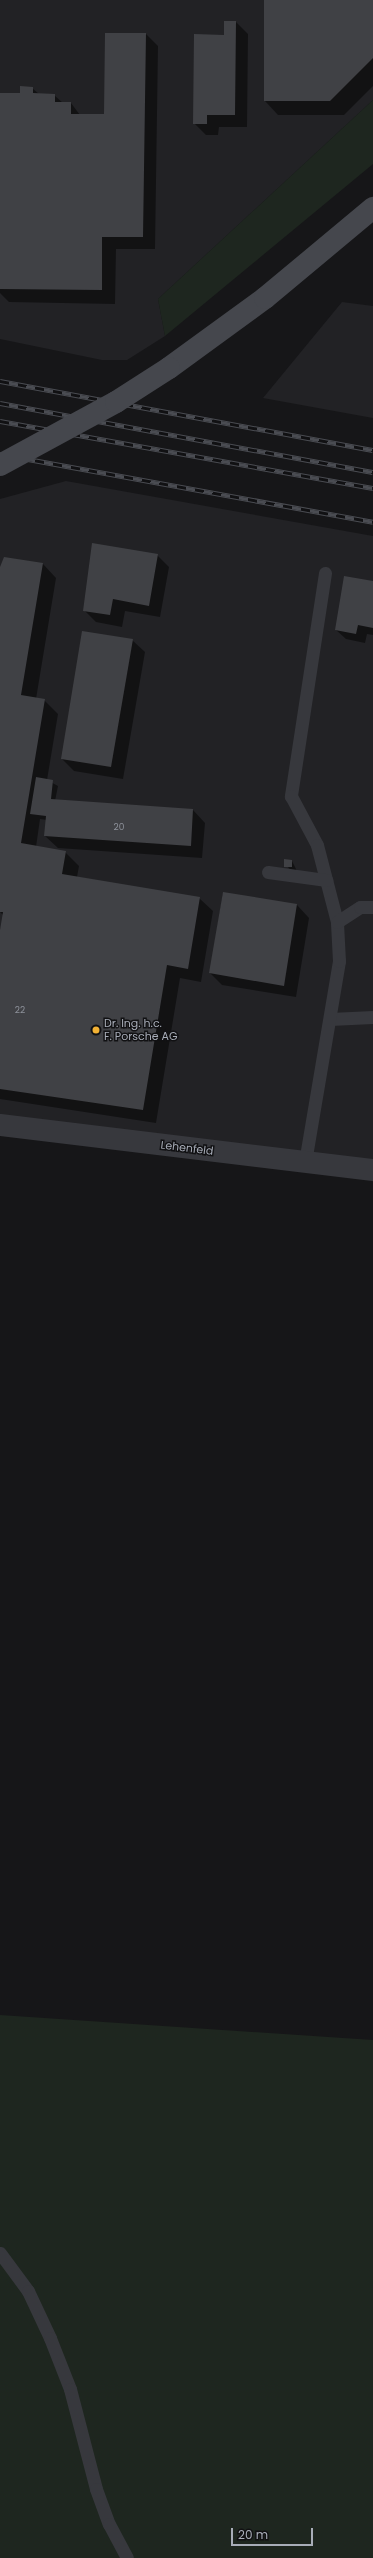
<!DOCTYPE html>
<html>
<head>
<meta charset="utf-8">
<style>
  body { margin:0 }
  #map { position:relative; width:373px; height:2558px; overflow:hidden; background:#161618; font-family:Poppins,sans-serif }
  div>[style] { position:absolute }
  .built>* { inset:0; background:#222225 }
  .green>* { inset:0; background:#1e261f }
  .shadow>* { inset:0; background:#0007 }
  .building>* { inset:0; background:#404145 }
  .lane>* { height:13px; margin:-6.5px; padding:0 6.5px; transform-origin:6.5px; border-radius:6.5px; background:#37383d }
  .street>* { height:22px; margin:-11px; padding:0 11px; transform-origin:11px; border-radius:11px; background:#37383d }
  .secondary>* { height:22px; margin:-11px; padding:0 11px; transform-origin:11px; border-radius:11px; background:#45474d }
  .rail>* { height:4.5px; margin-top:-2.25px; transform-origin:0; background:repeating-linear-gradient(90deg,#111113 0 9px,#4a4c52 0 18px); box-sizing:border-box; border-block:1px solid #4a4c52 }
  .secondary-bridge>* { height:22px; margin:-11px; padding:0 11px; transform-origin:11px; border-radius:11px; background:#45474d }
  .dots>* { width:11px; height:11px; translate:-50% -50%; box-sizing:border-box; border:2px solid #111113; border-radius:50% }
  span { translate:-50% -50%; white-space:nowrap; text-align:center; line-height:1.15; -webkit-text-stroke:3px #111113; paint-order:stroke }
  .number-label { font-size:9px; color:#8e929b }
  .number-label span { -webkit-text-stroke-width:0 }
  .poi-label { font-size:11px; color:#a8adb8 }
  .left { translate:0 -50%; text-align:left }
  .street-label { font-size:11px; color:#a8adb8 }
  .scale { position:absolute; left:231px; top:2528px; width:82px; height:18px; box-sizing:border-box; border:2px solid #a8adb8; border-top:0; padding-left:5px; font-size:12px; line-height:14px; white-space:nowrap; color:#a8adb8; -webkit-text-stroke:3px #111113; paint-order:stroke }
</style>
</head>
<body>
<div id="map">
  <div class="built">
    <div style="clip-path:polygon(0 0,373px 0,373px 100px,158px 299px,165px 336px,127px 360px,102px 360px,0 339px)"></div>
    <div style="clip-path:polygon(342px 302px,373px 306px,373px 418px,263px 398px)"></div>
    <div style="clip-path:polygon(66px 481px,373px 536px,373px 1163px,0 1117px,0 499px)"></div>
  </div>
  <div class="green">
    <div style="clip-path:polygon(373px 100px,373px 164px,165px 336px,158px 299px)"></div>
    <div style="clip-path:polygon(0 2015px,373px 2040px,373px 2558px,0 2558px)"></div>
  </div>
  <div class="shadow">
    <div style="clip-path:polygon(265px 0,373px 0,373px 86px,344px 115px,278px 115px,265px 101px)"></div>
    <div style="clip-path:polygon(236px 22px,248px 34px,247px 127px,219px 127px,218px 135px,206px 135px,194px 123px,225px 36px)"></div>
    <div style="clip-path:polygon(146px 34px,158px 46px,155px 249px,116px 249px,115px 304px,9px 302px,0 293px,0 94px,21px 94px,32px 88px,39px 94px,54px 95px,63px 103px,71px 103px,80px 115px,104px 115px)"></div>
    <div style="clip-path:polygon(157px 555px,169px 567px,160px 617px,125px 611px,122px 627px,96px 622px,84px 610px)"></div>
    <div style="clip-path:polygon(43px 564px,56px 578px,36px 699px,44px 700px,58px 714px,47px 780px,58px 786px,55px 801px,193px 810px,205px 823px,202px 858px,58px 848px,45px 836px,47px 820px,40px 819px,36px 847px,65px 852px,79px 866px,77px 877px,199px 898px,213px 911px,201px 982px,180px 978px,156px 1123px,0 1099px,0 931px,4px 916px,0 912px,0 568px)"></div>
    <div style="clip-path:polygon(373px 582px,373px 635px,367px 634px,365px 643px,346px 639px,336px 630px)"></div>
    <div style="clip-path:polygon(132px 640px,145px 652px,123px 779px,74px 771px,62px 759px)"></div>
    <div style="clip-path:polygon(285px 860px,292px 861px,297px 871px,290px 871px)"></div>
    <div style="clip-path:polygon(223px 893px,297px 905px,309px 918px,296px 997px,222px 985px,210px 973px)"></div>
  </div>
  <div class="building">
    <div style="clip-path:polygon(264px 0,373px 0,373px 58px,330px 101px,264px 101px)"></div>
    <div style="clip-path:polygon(224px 21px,236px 21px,235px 115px,207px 115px,207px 124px,193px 124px,194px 34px,224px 35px)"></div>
    <div style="clip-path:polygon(105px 33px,146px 33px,143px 237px,102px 237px,102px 290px,0 289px,0 93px,20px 93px,20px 86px,33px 87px,33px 93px,55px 94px,55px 102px,71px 102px,71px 114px,104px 114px)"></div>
    <div style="clip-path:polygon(92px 543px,158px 554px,149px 606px,113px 599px,110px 615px,83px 611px)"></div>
    <div style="clip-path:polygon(4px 557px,43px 563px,21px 695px,45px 699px,21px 843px,66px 851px,62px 874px,200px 897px,188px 969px,167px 965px,143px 1110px,0 1089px,0 930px,3px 912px,0 912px,0 567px)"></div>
    <div style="clip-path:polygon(344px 576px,373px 581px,373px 628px,358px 625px,356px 634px,335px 630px)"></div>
    <div style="clip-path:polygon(82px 631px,133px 639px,111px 767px,61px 759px)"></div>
    <div style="clip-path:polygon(36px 777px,53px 780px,51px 799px,193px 809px,191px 846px,44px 836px,46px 816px,30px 814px)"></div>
    <div style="clip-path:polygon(284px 859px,292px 860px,292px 867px,284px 867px)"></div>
    <div style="clip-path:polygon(223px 892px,297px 904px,284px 986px,209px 973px)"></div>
  </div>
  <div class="lane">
    <div style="left:325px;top:573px;width:226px;rotate:98.7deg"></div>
    <div style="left:291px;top:796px;width:55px;rotate:62deg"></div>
    <div style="left:317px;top:845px;width:80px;rotate:75.4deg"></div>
    <div style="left:268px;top:872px;width:59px;rotate:7.9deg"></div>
    <div style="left:330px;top:1019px;width:43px;rotate:-2.7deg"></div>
    <div style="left:305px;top:1162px;width:204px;rotate:-80.4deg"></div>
    <div style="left:339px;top:961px;width:39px;rotate:-93deg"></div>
    <div style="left:337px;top:922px;width:27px;rotate:-33deg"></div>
    <div style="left:360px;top:907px;width:13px"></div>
    <div style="left:0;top:2253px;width:47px;rotate:53.6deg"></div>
    <div style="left:28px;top:2291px;width:52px;rotate:64.9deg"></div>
    <div style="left:50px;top:2338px;width:55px;rotate:68.6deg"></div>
    <div style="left:70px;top:2389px;width:103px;rotate:75.4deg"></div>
    <div style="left:96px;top:2489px;width:37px;rotate:70deg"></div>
    <div style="left:109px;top:2524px;width:38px;rotate:62deg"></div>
  </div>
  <div class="street">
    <div style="left:0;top:1125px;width:376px;rotate:6.9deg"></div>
  </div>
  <div class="secondary">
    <div style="left:169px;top:368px;width:119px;rotate:-36.1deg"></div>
    <div style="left:265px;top:298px;width:141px;rotate:-39.8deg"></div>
  </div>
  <div class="rail">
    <div style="left:0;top:381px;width:379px;rotate:10.5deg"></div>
    <div style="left:0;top:403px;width:379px;rotate:10.5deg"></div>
    <div style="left:0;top:421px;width:379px;rotate:10.2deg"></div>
    <div style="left:0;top:454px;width:379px;rotate:10.3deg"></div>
  </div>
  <div class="secondary-bridge">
    <div style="left:0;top:465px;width:132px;rotate:-28.5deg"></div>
    <div style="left:116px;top:402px;width:63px;rotate:-32.7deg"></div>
  </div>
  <div class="dots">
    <div style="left:96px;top:1030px;background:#f2b134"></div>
  </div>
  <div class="number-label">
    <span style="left:119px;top:827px">20</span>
    <span style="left:20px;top:1010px">22</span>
  </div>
  <div class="poi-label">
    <span class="left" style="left:104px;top:1030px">Dr. Ing. h.c.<br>F. Porsche AG</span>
  </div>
  <div class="street-label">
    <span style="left:187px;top:1148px;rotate:7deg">Lehenfeld</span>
  </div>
  <div class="scale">20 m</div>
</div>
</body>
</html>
